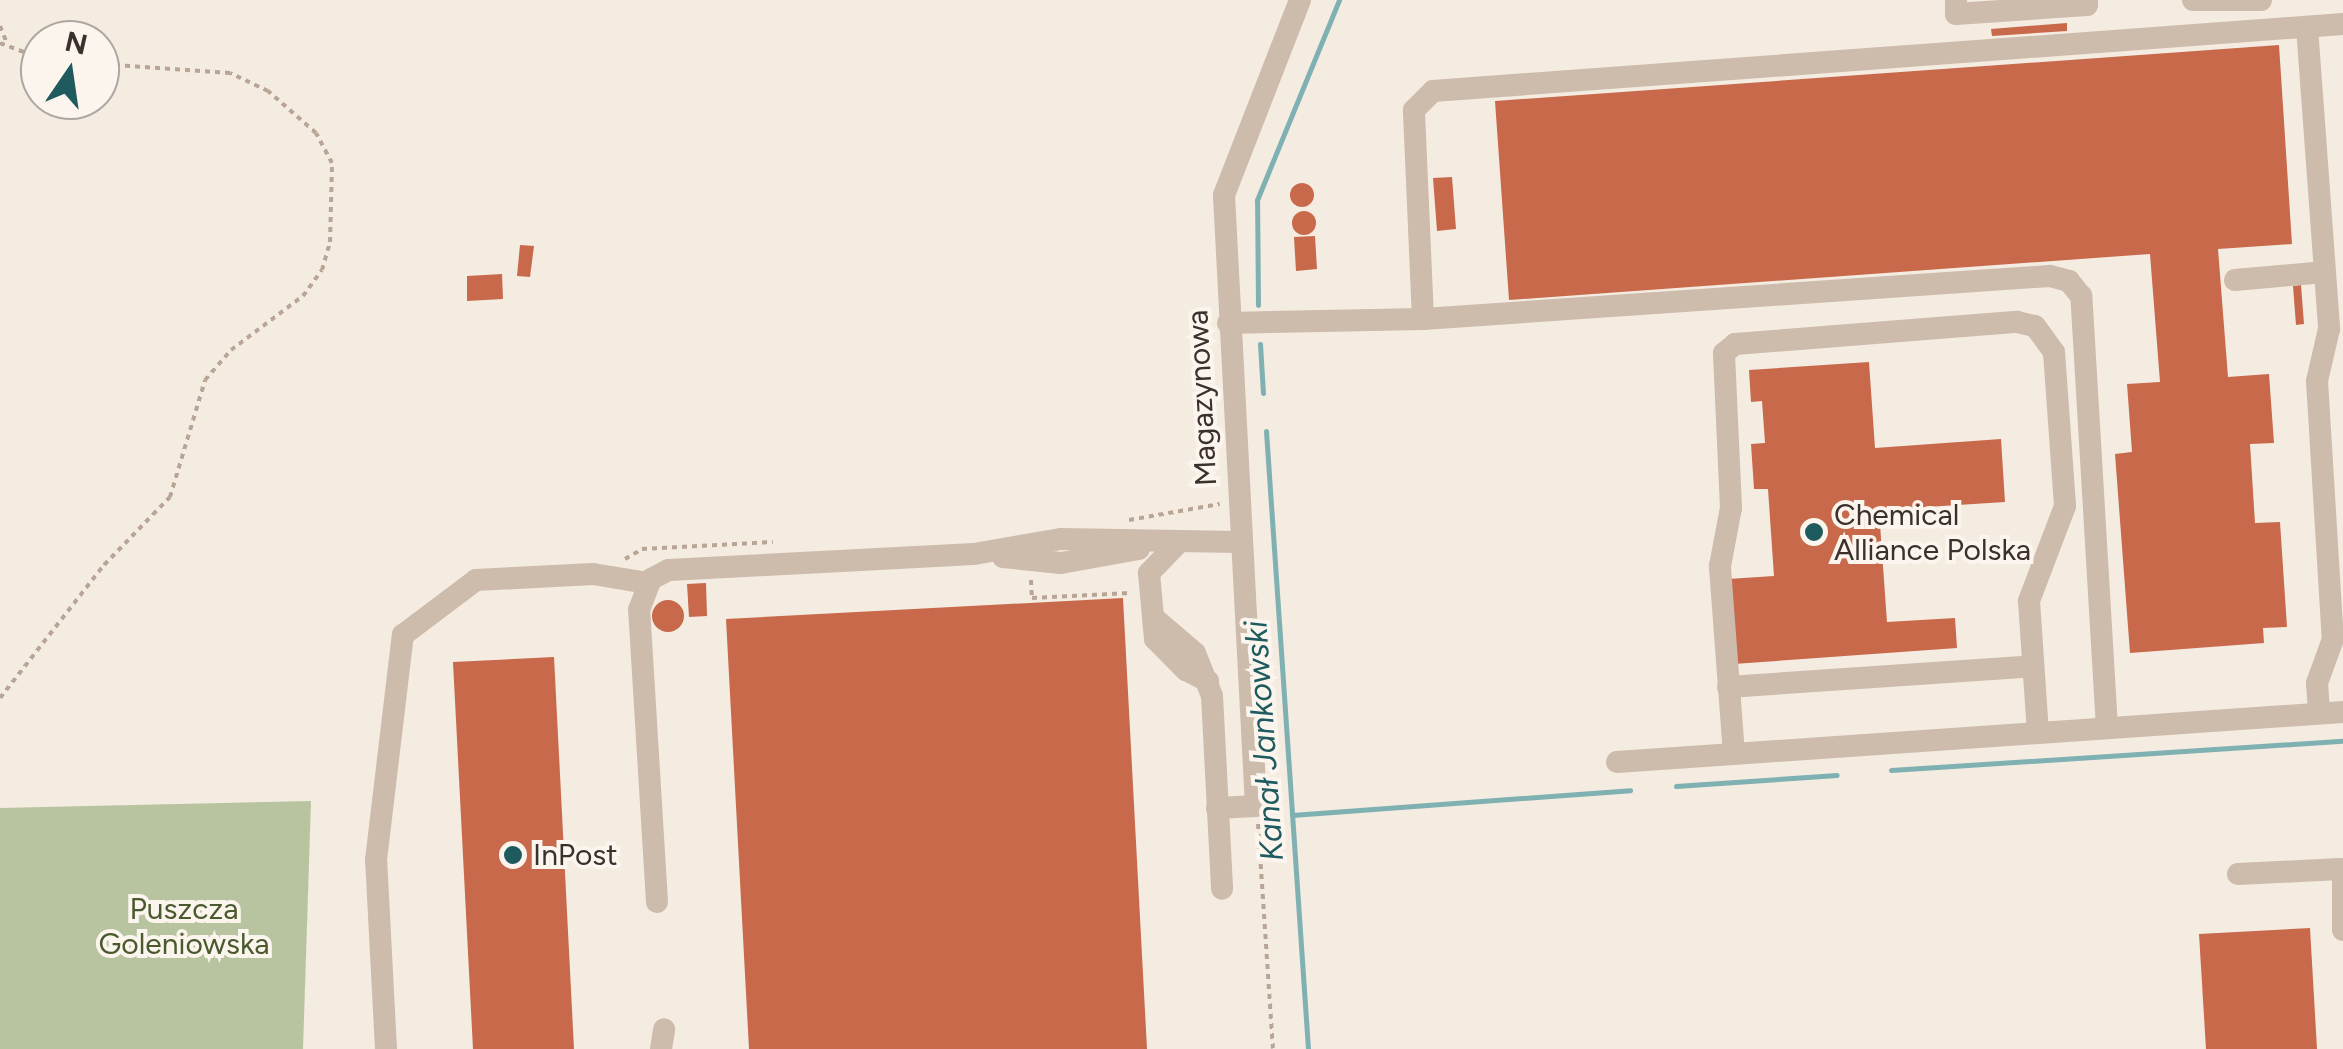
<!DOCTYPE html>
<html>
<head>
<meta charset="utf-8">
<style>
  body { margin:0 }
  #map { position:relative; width:2343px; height:1049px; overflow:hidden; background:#f4ebe1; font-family:Figtree,sans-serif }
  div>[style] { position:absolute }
  .green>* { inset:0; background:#b8c4a0 }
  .stream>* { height:5px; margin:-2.5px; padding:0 2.5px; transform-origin:2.5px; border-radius:2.5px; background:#7fb0b2 }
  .building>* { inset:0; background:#c8694b }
  .round { border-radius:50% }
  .path>* { height:4px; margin-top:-2px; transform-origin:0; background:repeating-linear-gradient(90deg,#b9a596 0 5px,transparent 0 10px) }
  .minor>* { height:22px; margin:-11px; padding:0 11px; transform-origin:11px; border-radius:11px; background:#cdbbac }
  .dots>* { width:28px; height:28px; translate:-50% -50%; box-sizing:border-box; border:5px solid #fbf5ee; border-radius:50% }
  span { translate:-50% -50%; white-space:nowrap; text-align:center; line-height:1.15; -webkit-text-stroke:8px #fbf5ee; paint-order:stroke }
  .street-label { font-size:30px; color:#3b302b }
  .poi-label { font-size:30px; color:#3b302b }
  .left { translate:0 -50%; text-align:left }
  .park-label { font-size:30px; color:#4a5a2e }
  .water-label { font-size:32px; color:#1f5a5e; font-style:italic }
  .north { position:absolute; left:20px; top:20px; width:100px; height:100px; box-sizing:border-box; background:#fbf5ee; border:2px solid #aea6a0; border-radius:50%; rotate:13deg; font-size:28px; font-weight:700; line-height:40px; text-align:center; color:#3b302b }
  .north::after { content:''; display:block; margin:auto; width:35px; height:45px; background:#1f5a5e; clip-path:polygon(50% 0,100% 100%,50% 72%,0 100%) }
</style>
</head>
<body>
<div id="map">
  <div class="green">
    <div style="clip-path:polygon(311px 801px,303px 1049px,0 1049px,0 808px)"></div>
  </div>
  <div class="stream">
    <div style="left:1258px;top:305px;width:105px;rotate:-90.5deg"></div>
    <div style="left:1257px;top:200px;width:216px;rotate:-67.7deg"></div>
    <div style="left:1260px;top:344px;width:49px;rotate:86.5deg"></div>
    <div style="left:1266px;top:431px;width:619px;rotate:86.11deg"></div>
    <div style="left:1891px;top:770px;width:453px;rotate:-3.7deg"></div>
    <div style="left:1676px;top:786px;width:161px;rotate:-3.9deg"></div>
    <div style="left:1292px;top:815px;width:339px;rotate:-4.2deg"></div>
  </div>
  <div class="building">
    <div style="clip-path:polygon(2067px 23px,2067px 31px,1992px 36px,1991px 29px)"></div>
    <div style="clip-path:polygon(2279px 45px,2292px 244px,2218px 249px,2228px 377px,2269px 374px,2274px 443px,2250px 444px,2255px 523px,2280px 522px,2287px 627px,2263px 628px,2264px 643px,2130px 653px,2115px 454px,2132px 452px,2127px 384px,2160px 382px,2150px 254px,1509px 300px,1495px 101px)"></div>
    <div style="clip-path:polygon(1452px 177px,1456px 229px,1437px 231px,1433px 178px)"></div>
    <div class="round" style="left:1290px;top:183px;width:24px;height:24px"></div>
    <div class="round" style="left:1292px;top:211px;width:24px;height:24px"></div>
    <div style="clip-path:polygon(1315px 236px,1317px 269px,1296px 271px,1294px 237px)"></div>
    <div style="clip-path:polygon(520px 245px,534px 246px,530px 277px,517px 276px)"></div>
    <div style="clip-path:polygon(502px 274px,503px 299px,467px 301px,467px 276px)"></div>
    <div style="clip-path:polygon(2301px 285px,2304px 324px,2296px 325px,2293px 286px)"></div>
    <div style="clip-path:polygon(1869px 362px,1875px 448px,2001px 439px,2005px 502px,1879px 510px,1887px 622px,1955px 618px,1957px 648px,1734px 664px,1728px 579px,1774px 576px,1768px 489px,1754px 489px,1751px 444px,1765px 443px,1762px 401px,1751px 402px,1749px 370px)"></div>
    <div style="clip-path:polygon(706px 583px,707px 616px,689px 617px,687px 584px)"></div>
    <div style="clip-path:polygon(1123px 598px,1147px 1049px,749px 1049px,726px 619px)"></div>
    <div class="round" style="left:652px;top:600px;width:32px;height:32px"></div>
    <div style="clip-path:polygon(554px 657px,574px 1049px,473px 1049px,453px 662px)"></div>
    <div style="clip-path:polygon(2310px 928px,2317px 1049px,2206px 1049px,2199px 934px)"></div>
  </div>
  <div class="path">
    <div style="left:0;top:26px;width:18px;rotate:68deg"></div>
    <div style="left:0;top:43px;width:43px;rotate:20.6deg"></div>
    <div style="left:1129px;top:520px;width:92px;rotate:-10deg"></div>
    <div style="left:625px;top:559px;width:20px;rotate:-30deg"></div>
    <div style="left:642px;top:549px;width:131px;rotate:-3.1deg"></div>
    <div style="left:1031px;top:580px;width:18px;rotate:87deg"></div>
    <div style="left:1032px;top:598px;width:98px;rotate:-2.9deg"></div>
    <div style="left:0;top:698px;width:169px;rotate:-52deg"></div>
    <div style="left:104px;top:565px;width:95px;rotate:-45.9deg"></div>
    <div style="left:170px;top:497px;width:122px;rotate:-73.3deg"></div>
    <div style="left:205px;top:380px;width:40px;rotate:-49deg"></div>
    <div style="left:231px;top:350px;width:90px;rotate:-36.9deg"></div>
    <div style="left:303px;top:296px;width:32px;rotate:-54deg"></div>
    <div style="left:322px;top:270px;width:29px;rotate:-74deg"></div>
    <div style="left:330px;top:242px;width:79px;rotate:-88.5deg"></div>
    <div style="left:332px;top:163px;width:34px;rotate:-118deg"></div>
    <div style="left:316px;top:133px;width:64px;rotate:-138.8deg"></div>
    <div style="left:268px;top:91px;width:42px;rotate:-154.7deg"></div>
    <div style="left:230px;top:73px;width:130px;rotate:-176deg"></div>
    <div style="left:1258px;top:824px;width:225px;rotate:86.2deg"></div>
  </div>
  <div class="minor">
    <div style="left:1956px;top:0;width:14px;rotate:90deg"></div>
    <div style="left:1956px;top:14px;width:131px;rotate:-3.9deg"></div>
    <div style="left:2087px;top:5px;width:5px;rotate:-90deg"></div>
    <div style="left:2193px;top:0;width:68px"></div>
    <div style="left:2307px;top:27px;width:303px;rotate:85.8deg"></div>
    <div style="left:2329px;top:329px;width:53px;rotate:103deg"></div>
    <div style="left:2317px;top:381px;width:258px;rotate:86.5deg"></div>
    <div style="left:2333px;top:639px;width:47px;rotate:110deg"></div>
    <div style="left:2317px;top:683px;width:30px;rotate:86deg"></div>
    <div style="left:2235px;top:280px;width:90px;rotate:-5.1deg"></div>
    <div style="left:1228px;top:323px;width:195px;rotate:-1.2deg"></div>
    <div style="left:1176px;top:545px;width:39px;rotate:134deg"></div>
    <div style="left:1149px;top:573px;width:66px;rotate:84.8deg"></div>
    <div style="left:1155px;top:639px;width:44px;rotate:45deg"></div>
    <div style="left:1186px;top:670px;width:25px;rotate:27deg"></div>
    <div style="left:1003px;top:557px;width:58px;rotate:5.9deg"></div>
    <div style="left:1061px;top:563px;width:79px;rotate:-10.2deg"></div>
    <div style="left:1153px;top:617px;width:55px;rotate:40.6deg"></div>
    <div style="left:1195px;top:653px;width:46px;rotate:68.4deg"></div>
    <div style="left:1212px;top:696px;width:193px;rotate:87deg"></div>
    <div style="left:1728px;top:687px;width:306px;rotate:-3.9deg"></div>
    <div style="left:2107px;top:728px;width:433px;rotate:-93.4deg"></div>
    <div style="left:2081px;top:296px;width:19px;rotate:-129deg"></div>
    <div style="left:2069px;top:281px;width:20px;rotate:-165deg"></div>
    <div style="left:2050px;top:276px;width:628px;rotate:176.08deg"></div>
    <div style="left:1423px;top:319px;width:209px;rotate:-92.5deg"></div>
    <div style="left:1414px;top:110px;width:27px;rotate:-45deg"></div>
    <div style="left:1433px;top:91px;width:912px;rotate:-4.21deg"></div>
    <div style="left:1734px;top:754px;width:189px;rotate:-94.3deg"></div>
    <div style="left:1720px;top:566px;width:59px;rotate:-79.3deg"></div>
    <div style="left:1731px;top:508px;width:155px;rotate:-92.6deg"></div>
    <div style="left:1724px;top:353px;width:14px;rotate:-39deg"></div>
    <div style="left:1735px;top:344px;width:283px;rotate:-4.5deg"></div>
    <div style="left:2017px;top:322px;width:18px;rotate:13deg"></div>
    <div style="left:2035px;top:326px;width:32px;rotate:54deg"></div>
    <div style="left:2054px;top:352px;width:154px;rotate:85.9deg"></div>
    <div style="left:2065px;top:506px;width:102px;rotate:110.8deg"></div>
    <div style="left:2029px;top:601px;width:132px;rotate:86.1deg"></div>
    <div style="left:1617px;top:762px;width:728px;rotate:-3.94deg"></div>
    <div style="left:1217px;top:808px;width:39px;rotate:-3deg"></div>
    <div style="left:1256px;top:806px;width:612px;rotate:-93deg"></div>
    <div style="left:1224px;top:195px;width:209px;rotate:-68.7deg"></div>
    <div style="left:2343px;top:869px;width:61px;rotate:90deg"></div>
    <div style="left:2238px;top:874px;width:102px;rotate:-2.8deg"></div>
    <div style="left:657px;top:902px;width:293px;rotate:-93.5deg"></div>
    <div style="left:639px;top:610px;width:33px;rotate:-69deg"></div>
    <div style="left:651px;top:579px;width:20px;rotate:-27deg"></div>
    <div style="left:669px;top:570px;width:305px;rotate:-3deg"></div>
    <div style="left:974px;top:554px;width:88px;rotate:-9.8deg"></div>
    <div style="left:1061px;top:539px;width:177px;rotate:1deg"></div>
    <div style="left:386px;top:1049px;width:189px;rotate:-93deg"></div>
    <div style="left:376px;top:860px;width:227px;rotate:-83.2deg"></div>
    <div style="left:403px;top:635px;width:91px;rotate:-37deg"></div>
    <div style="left:476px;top:580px;width:117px;rotate:-2.9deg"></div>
    <div style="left:593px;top:574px;width:56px;rotate:9.3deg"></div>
    <div style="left:661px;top:1049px;width:20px;rotate:-81deg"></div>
  </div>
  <div class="dots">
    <div style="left:1814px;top:532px;background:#1f5a5e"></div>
    <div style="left:513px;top:855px;background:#1f5a5e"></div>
  </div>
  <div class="street-label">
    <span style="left:1202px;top:398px;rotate:-93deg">Magazynowa</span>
  </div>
  <div class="poi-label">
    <span class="left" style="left:1834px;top:532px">Chemical<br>Alliance Polska</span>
    <span class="left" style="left:533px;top:855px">InPost</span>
  </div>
  <div class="park-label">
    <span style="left:184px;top:926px">Puszcza<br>Goleniowska</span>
  </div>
  <div class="water-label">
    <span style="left:1264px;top:741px;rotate:-94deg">Kanał Jankowski</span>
  </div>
  <div class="north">N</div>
</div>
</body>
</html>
